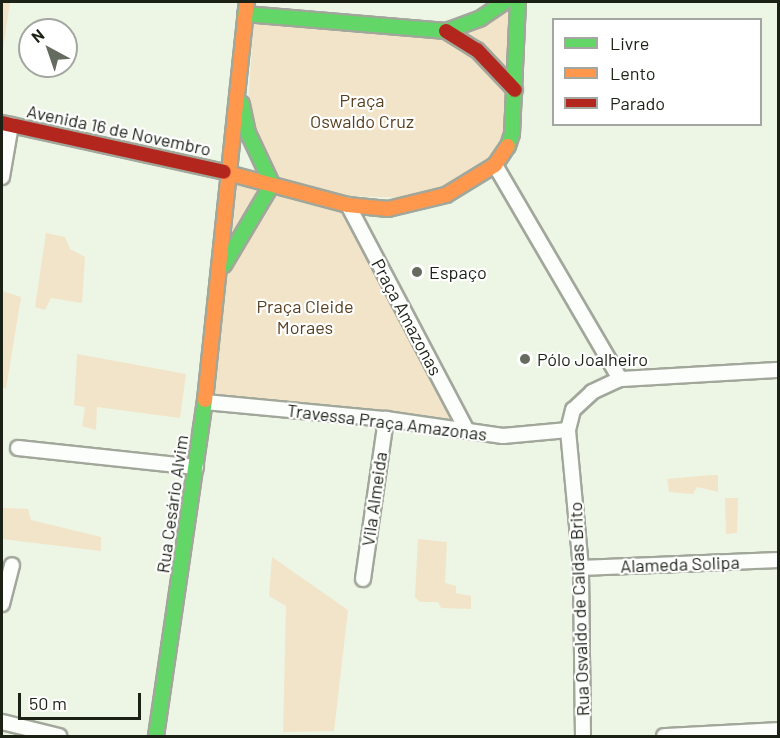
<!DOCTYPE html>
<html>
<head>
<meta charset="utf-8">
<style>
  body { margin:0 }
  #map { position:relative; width:780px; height:738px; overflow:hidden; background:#edf5e5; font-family:Barlow,sans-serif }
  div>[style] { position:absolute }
  .green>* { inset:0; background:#f2e4c8 }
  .roads { filter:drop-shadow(2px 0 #a1a79a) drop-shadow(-2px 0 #a1a79a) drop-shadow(0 2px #a1a79a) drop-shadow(0 -2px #a1a79a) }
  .street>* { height:14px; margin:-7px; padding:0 7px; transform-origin:7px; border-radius:7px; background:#fcfefb }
  .fast>* { height:14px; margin:-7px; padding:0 7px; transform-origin:7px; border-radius:7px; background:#63d668 }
  .slow>* { height:14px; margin:-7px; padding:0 7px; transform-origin:7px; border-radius:7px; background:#ff974d }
  .jam>* { height:14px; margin:-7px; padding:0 7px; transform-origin:7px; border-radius:7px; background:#b3261e }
  .dots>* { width:16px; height:16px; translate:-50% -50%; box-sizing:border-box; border:3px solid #fff; border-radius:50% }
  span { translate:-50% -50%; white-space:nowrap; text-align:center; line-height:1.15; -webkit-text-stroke:4.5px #fff; paint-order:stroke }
  .park-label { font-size:18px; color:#583f1f }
  .street-label { font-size:18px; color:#1c2116 }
  .poi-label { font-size:18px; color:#1c2116 }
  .left { translate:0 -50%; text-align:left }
  .frame { position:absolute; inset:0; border:3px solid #1c2116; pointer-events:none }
  .legend { position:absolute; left:552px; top:18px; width:210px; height:108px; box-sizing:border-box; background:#fff; border:2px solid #a4a6a2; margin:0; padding:8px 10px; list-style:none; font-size:18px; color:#1c2116 }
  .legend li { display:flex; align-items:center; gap:12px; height:30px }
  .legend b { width:30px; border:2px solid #a4a6a2 }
  .north { position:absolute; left:18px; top:18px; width:60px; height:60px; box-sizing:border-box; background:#fff; border:2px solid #a4a6a2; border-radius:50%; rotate:320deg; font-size:16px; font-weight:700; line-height:24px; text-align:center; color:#1c2116 }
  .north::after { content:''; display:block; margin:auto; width:21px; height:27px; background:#656b5e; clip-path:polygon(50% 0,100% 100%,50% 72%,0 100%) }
  .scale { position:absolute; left:18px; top:693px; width:123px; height:27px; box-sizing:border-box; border:3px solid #1c2116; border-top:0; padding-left:8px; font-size:18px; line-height:21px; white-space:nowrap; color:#1c2116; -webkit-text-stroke:4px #fff; paint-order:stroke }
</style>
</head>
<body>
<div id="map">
  <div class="green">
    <div style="clip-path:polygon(2px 2px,10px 2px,2px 56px)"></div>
    <div style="clip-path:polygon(511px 2px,504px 131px,491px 157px,443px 188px,413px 198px,348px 196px,278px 179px,266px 164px,248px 106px,254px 15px,446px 33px)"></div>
    <div style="clip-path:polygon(228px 176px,348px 205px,466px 429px,205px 402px)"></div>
    <div style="clip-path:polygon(46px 233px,65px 237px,70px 249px,85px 257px,82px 303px,51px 298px,45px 310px,35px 307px)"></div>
    <div style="clip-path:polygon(2px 291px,21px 297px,6px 389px,2px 387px)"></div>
    <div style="clip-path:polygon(77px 354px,186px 374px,180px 418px,97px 407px,96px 430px,82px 426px,85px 407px,74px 405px)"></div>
    <div style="clip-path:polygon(711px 475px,718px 475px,718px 492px,697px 487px,693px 494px,669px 492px,667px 479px)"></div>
    <div style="clip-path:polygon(725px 498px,738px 498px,737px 533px,726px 534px)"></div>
    <div style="clip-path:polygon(2px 508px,28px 509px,31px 520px,101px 537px,101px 551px,2px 539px)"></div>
    <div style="clip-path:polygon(418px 539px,447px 542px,445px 583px,456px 586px,456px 593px,471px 596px,471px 609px,441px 608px,438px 602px,420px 602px,415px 597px)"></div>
    <div style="clip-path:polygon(272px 557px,348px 610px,334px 731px,283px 732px,286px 606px,269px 596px)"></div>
  </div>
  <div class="roads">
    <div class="street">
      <div style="left:495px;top:165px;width:248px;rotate:59.7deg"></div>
      <div style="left:2px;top:177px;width:53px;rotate:-80.2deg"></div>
      <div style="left:348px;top:205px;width:253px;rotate:62.2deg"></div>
      <div style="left:205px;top:402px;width:182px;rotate:5.4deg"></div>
      <div style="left:386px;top:419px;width:118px;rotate:8.3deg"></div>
      <div style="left:503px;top:436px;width:65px;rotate:-5.3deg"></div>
      <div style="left:18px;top:448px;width:179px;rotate:6.1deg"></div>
      <div style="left:581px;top:568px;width:197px;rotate:-2.3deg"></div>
      <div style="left:363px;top:579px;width:162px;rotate:-81.8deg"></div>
      <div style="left:2px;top:604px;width:40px;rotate:-75.6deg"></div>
      <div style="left:2px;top:722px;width:59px;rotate:13.8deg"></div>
      <div style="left:583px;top:736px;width:168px;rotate:-90.7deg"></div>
      <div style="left:581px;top:568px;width:139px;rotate:-95.4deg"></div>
      <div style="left:568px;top:430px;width:21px;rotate:-76deg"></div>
      <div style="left:573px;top:410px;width:26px;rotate:-43deg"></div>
      <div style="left:592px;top:392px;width:31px;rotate:-25deg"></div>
      <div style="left:620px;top:379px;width:158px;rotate:-3.3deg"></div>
      <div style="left:664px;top:736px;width:114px;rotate:-3deg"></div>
    </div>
    <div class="fast">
      <div style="left:245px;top:14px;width:202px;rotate:4.8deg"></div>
      <div style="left:446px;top:31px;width:37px;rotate:-20deg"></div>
      <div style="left:481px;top:18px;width:29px;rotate:-34deg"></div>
      <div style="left:508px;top:146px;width:13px;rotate:-72deg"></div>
      <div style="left:512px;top:134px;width:132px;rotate:-87.4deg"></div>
      <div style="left:224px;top:265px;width:94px;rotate:-59.3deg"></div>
      <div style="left:272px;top:184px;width:56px;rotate:-115.2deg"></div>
      <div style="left:248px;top:133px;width:30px;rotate:-102deg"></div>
      <div style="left:156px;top:736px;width:340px;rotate:-81.7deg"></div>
    </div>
    <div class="slow">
      <div style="left:224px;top:172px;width:128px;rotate:14.9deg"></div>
      <div style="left:348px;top:205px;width:40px;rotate:5.7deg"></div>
      <div style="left:388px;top:209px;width:60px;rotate:-13.6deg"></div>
      <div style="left:446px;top:195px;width:57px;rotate:-31.5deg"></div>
      <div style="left:495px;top:165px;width:23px;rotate:-56deg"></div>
      <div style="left:205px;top:400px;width:400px;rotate:-84deg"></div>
    </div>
    <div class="jam">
      <div style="left:446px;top:31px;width:36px;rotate:32deg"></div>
      <div style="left:477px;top:50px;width:55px;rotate:46.5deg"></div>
      <div style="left:2px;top:123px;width:227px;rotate:12.4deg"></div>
    </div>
  </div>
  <div class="dots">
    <div style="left:417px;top:272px;background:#656b5e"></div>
    <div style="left:525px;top:359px;background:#656b5e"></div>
  </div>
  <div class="park-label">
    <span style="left:362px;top:111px">Praça<br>Oswaldo Cruz</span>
    <span style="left:305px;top:317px">Praça Cleide<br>Moraes</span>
  </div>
  <div class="street-label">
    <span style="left:119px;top:130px;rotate:12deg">Avenida 16 de Novembro</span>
    <span style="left:407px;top:317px;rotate:62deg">Praça Amazonas</span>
    <span style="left:387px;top:422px;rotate:7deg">Travessa Praça Amazonas</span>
    <span style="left:374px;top:499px;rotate:-82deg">Vila Almeida</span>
    <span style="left:172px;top:504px;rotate:-82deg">Rua Cesário Alvim</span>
    <span style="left:680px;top:564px;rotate:-2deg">Alameda Solipa</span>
    <span style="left:579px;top:609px;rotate:-92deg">Rua Osvaldo de Caldas Brito</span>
  </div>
  <div class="poi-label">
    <span class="left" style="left:429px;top:272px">Espaço</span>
    <span class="left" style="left:537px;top:359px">Pólo Joalheiro</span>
  </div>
  <div class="frame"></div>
  <ul class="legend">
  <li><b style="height:8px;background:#63d668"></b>Livre</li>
  <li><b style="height:8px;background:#ff974d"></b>Lento</li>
  <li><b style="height:8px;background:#b3261e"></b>Parado</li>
  </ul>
  <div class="north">N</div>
  <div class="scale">50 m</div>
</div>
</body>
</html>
